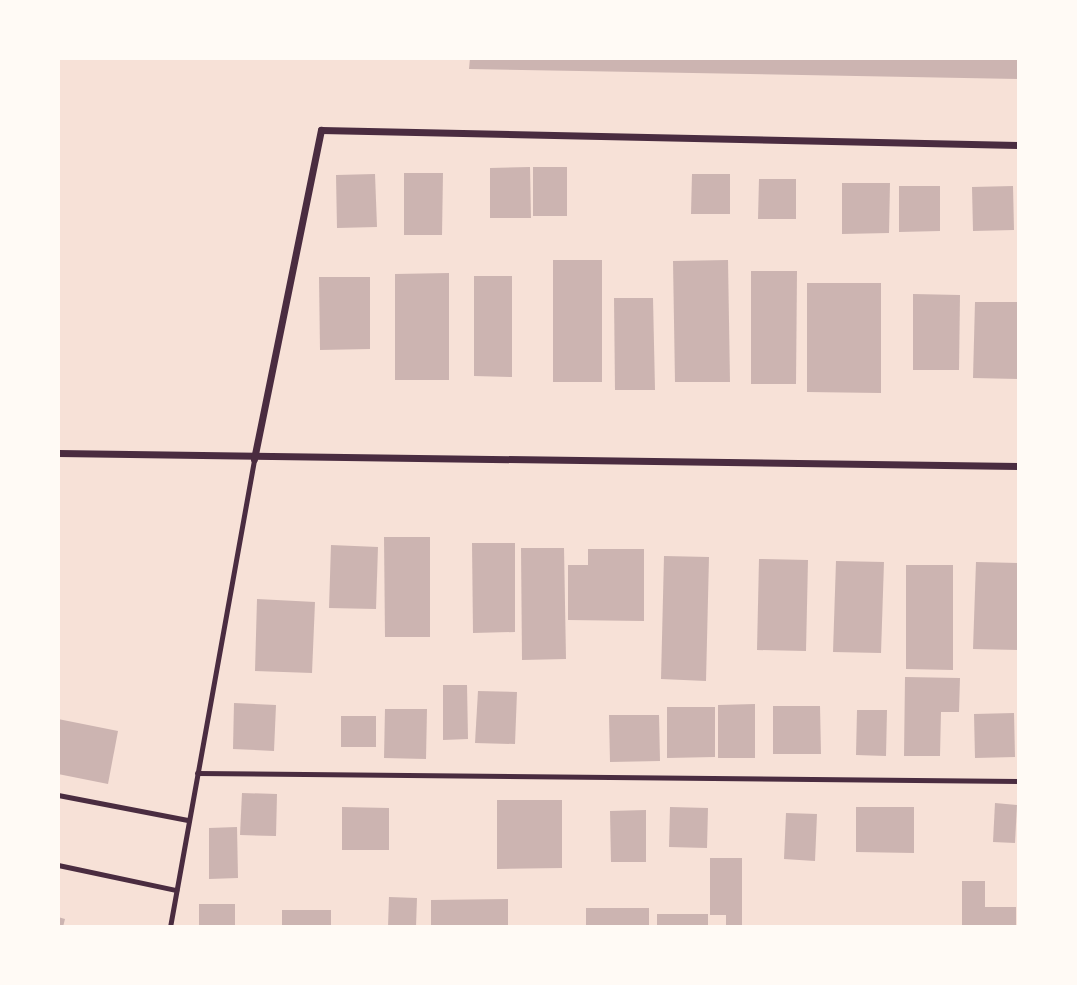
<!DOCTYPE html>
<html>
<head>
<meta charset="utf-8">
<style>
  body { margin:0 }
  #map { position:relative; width:1077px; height:985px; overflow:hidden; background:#f7e1d7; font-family:Bitter,serif }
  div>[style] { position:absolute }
  .building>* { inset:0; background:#ccb4b1 }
  .service>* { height:5px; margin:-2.5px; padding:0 2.5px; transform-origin:2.5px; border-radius:2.5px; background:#4a2c40 }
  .minor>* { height:7px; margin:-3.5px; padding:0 3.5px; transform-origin:3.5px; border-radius:3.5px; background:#4a2c40 }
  span { translate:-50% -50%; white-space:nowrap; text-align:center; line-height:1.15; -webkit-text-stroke:7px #fffaf5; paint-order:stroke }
  .frame { position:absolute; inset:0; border:60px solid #fffaf5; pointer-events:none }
</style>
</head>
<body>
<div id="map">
  <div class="building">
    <div style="clip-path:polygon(470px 58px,1019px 58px,1019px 79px,469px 69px)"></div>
    <div style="clip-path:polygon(530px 167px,531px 218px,490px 218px,490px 168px)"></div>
    <div style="clip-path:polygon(533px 167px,567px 167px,567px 216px,533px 216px)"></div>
    <div style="clip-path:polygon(404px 173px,443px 173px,442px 235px,404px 235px)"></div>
    <div style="clip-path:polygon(375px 174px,377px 227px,337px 228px,336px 175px)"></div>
    <div style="clip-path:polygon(692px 174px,730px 174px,730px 214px,691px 214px)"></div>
    <div style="clip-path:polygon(759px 179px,796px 179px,796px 219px,758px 219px)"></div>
    <div style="clip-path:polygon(842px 183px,890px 183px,889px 233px,842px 234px)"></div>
    <div style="clip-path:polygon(899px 186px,940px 186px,940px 231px,899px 232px)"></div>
    <div style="clip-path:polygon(1013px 186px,1014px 230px,973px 231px,972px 187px)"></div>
    <div style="clip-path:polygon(553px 260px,602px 260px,602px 382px,553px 382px)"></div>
    <div style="clip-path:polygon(728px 260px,730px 382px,675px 382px,673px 261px)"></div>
    <div style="clip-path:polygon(751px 271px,797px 271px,796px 384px,751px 384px)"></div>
    <div style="clip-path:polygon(449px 273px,449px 380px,395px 380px,395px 274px)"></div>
    <div style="clip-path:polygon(474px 276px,512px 276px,512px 377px,474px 376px)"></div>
    <div style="clip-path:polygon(319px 277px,370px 277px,370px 349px,320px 350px)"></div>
    <div style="clip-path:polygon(807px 283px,881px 283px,881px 393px,807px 392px)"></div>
    <div style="clip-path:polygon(913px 294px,960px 295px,959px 370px,913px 370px)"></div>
    <div style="clip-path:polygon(614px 298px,653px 298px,655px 390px,615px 390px)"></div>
    <div style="clip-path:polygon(975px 302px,1019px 302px,1019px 379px,973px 378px)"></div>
    <div style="clip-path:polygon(384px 537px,430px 537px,430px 637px,385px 637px)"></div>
    <div style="clip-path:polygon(472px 543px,515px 543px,515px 632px,473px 633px)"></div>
    <div style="clip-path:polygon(331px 545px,378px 547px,376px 609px,329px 608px)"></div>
    <div style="clip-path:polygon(521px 548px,564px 548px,566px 659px,522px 660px)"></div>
    <div style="clip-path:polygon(588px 549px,644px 549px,644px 621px,568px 620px,568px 565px,588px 565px)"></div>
    <div style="clip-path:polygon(664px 556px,709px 557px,706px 681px,661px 679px)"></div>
    <div style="clip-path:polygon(759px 559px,808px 560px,806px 651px,757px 650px)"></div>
    <div style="clip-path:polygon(836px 561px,884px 562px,881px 653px,833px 652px)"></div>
    <div style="clip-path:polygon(976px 562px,1019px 563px,1019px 650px,973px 649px)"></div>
    <div style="clip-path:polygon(906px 565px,953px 565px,953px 670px,906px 669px)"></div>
    <div style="clip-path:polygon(257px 599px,315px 602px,312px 673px,255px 671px)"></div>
    <div style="clip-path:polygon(905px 677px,960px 678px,959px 712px,941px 712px,940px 756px,904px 756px)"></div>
    <div style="clip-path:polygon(443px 685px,467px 685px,468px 739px,443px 740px)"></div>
    <div style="clip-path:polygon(478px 691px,517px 692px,515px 744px,475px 743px)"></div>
    <div style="clip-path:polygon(234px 703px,276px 705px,274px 751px,233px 749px)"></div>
    <div style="clip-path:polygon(755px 704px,755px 758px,718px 758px,718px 705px)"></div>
    <div style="clip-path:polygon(773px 706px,820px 706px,821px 754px,773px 754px)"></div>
    <div style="clip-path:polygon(667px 707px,715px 707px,715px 757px,667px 758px)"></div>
    <div style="clip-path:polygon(385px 709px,427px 709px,426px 759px,384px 758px)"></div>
    <div style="clip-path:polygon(857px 710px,887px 710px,886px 756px,856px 755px)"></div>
    <div style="clip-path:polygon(1014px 713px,1015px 757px,975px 758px,974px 714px)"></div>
    <div style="clip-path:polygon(609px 715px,659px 715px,660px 761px,610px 762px)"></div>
    <div style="clip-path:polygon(341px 716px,376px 716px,376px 747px,341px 747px)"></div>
    <div style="clip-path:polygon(58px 719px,118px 731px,108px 784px,58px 774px)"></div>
    <div style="clip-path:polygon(242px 793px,277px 794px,276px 836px,240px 835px)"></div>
    <div style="clip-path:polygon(497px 800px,562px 800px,562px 868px,497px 869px)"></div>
    <div style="clip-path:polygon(995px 803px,1017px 805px,1015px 843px,993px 842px)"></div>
    <div style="clip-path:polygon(342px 807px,389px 808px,389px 850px,342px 850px)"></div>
    <div style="clip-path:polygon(670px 807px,708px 808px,707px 848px,669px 847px)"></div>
    <div style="clip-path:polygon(856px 807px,914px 807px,914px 853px,856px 852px)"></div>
    <div style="clip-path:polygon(646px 810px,646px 862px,611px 862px,610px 811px)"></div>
    <div style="clip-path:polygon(786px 813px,817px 814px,815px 861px,784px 859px)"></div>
    <div style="clip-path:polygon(237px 827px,238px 878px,209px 879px,209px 828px)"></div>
    <div style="clip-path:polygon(710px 858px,742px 858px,742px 927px,726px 927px,726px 915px,710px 915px)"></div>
    <div style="clip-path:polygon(962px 881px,985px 881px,985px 907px,1016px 907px,1016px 927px,962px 927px)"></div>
    <div style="clip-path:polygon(389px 897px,417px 898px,416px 927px,388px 927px)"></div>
    <div style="clip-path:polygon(508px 899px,508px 927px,431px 927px,431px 900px)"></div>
    <div style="clip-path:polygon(199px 904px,235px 904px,235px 927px,199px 927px)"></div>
    <div style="clip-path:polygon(586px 908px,649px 908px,649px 927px,586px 927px)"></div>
    <div style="clip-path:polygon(282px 910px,331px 910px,331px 927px,282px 927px)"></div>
    <div style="clip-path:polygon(657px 914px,708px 914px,708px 927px,657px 927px)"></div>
    <div style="clip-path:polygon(58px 917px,65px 919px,63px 927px,58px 927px)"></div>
  </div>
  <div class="service">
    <div style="left:197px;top:773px;width:822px;rotate:0.56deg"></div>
    <div style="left:58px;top:795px;width:132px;rotate:10.9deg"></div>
    <div style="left:58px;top:865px;width:121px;rotate:12deg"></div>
    <div style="left:170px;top:927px;width:475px;rotate:-79.8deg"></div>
  </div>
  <div class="minor">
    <div style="left:58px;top:453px;width:961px;rotate:0.78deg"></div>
    <div style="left:254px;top:459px;width:336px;rotate:-78.5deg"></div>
    <div style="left:321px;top:130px;width:698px;rotate:1.23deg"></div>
  </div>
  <div class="frame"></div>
</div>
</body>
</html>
